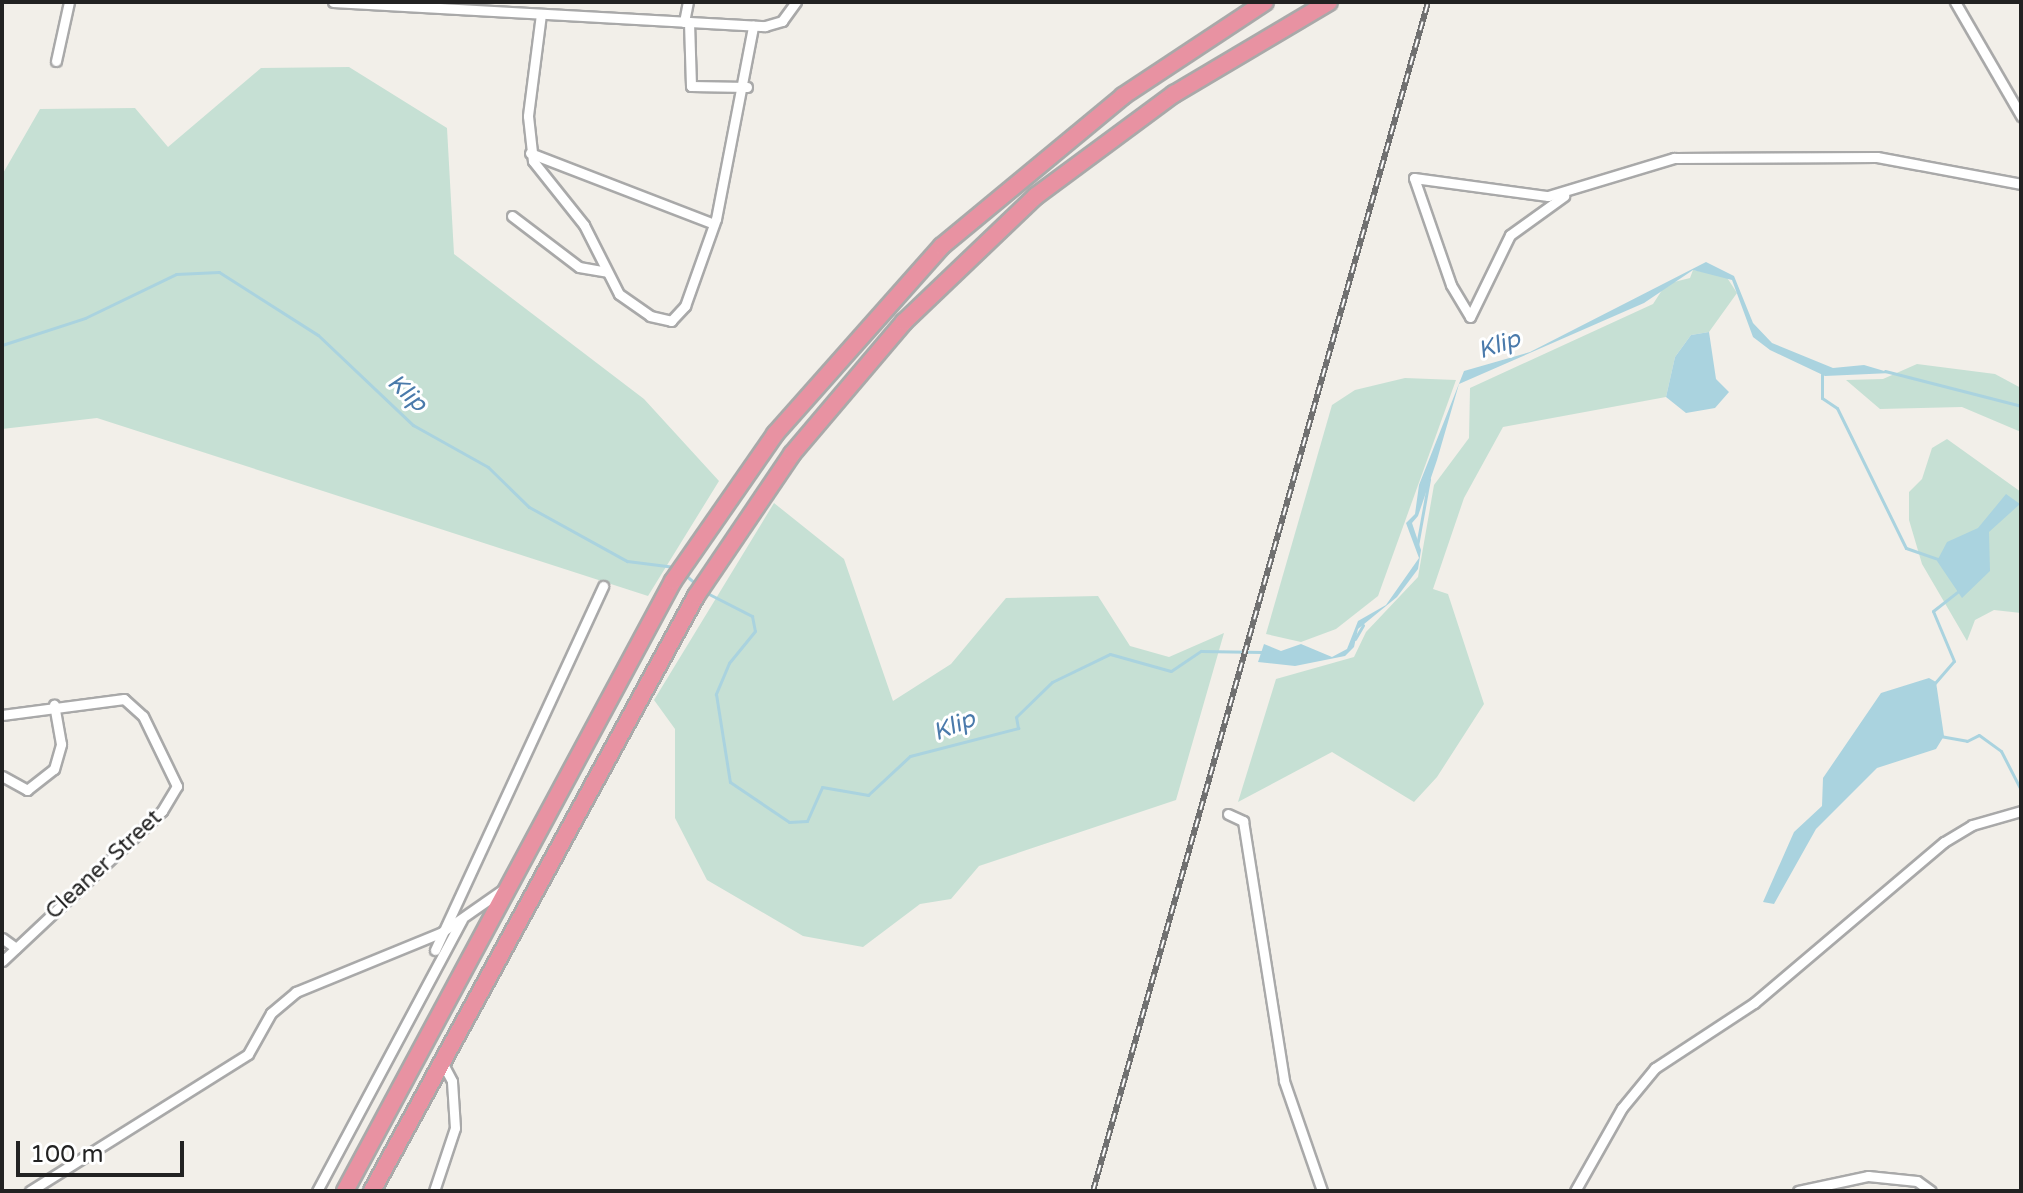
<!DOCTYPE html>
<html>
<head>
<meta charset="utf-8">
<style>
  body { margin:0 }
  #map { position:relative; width:2023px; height:1193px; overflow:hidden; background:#f2efe9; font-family:"Varela Round",sans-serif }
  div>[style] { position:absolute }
  .wetland>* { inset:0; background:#c6e0d4 }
  .water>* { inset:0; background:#aad3df }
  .stream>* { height:3px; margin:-1.5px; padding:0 1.5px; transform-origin:1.5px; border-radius:1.5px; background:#aad3df }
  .roads { filter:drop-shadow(2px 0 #a9a9a9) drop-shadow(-2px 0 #a9a9a9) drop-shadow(0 2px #a9a9a9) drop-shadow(0 -2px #a9a9a9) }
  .minor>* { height:9px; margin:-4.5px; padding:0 4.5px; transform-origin:4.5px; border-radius:4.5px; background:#fff }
  .motorway>* { height:16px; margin:-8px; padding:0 8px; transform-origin:8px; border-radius:8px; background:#e892a2 }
  .rail>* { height:6px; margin-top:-3px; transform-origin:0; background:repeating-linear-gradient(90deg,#fff 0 9px,#707070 0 18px); box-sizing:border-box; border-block:2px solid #707070 }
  span { translate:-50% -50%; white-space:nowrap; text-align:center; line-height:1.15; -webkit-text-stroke:6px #fff; paint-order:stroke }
  .street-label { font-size:22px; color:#222 }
  .water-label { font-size:24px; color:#4a7aab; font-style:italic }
  .frame { position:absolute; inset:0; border:4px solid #222; pointer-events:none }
  .scale { position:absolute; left:16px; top:1141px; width:168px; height:36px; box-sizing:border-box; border:4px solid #222; border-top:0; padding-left:10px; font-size:24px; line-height:28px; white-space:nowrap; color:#222; -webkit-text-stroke:6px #fff; paint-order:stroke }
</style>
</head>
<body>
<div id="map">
  <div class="wetland">
    <div style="clip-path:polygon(349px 67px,447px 128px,454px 254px,644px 399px,719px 481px,648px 596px,97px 418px,2px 429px,2px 175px,40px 109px,135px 108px,168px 147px,261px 68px)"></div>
    <div style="clip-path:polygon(1693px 270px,1726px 276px,1737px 293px,1709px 332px,1691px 335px,1675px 357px,1666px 397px,1503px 427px,1464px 498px,1433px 589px,1448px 594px,1484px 704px,1437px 777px,1414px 802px,1332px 752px,1238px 802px,1276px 679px,1354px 657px,1366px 632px,1418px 577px,1434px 485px,1469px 438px,1470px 388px,1653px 304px,1666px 284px,1690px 278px)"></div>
    <div style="clip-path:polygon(1917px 364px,1995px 374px,2021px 388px,2021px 432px,1962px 407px,1880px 409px,1846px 380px,1883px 379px)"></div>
    <div style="clip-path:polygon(1405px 378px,1456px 380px,1378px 596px,1336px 629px,1301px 642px,1266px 634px,1332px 405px,1355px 390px)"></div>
    <div style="clip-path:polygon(1947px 439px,2021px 492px,2021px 613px,1994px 610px,1975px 620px,1967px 641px,1922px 564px,1909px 520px,1909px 492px,1922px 479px,1932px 448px)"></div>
    <div style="clip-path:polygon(774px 503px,844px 559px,893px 701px,951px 664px,1006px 598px,1098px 596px,1130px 646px,1169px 657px,1224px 633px,1176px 800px,979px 866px,951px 899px,920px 904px,863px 947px,803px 936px,707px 880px,675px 818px,675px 729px,654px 700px)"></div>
  </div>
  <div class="water">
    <div style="clip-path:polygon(1706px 262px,1734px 276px,1753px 323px,1772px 343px,1833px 368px,1864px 365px,1891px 373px,1825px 376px,1770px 350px,1753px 337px,1732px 280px,1693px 270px,1644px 303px,1459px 384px,1437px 460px,1418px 516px,1412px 523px,1421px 550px,1418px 569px,1397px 597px,1358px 629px,1354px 647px,1345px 656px,1295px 666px,1258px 662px,1264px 644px,1281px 651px,1301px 644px,1332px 657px,1347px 649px,1358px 621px,1386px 605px,1419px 558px,1406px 523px,1415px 514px,1419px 485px,1464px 371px,1530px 352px)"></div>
    <div style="clip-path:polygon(1709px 332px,1716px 379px,1729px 392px,1715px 408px,1686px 413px,1666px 397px,1675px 357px,1691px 335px)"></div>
    <div style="clip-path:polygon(2006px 494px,2020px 504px,1989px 532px,1990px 571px,1962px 598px,1937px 561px,1947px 542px,1978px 528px)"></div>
    <div style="clip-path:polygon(1929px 678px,1936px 682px,1944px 736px,1936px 749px,1877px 768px,1816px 829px,1774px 904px,1763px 902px,1794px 832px,1822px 806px,1823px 778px,1881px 693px)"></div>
  </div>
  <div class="stream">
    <div style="left:2px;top:345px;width:87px;rotate:-18deg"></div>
    <div style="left:85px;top:318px;width:101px;rotate:-25.8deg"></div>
    <div style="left:176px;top:274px;width:43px;rotate:-2.7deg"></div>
    <div style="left:219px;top:272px;width:117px;rotate:32.5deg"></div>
    <div style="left:318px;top:335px;width:131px;rotate:43.5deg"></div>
    <div style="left:413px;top:425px;width:86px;rotate:29.2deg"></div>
    <div style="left:488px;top:467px;width:57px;rotate:44.3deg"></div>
    <div style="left:529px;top:507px;width:112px;rotate:28.9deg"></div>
    <div style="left:627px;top:561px;width:48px;rotate:7.1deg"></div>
    <div style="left:1885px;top:371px;width:140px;rotate:14.4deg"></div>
    <div style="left:1822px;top:374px;width:24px;rotate:90deg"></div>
    <div style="left:1822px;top:398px;width:18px;rotate:34deg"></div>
    <div style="left:1837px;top:408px;width:156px;rotate:63.8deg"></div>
    <div style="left:1906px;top:548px;width:37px;rotate:19deg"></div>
    <div style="left:1417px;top:546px;width:68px;rotate:-79.8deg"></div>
    <div style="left:684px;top:574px;width:17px;rotate:40deg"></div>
    <div style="left:705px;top:592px;width:53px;rotate:27.1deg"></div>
    <div style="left:752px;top:616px;width:15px;rotate:79deg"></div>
    <div style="left:755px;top:631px;width:41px;rotate:129.1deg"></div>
    <div style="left:729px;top:663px;width:34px;rotate:113deg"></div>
    <div style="left:716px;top:694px;width:89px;rotate:81deg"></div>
    <div style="left:730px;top:782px;width:71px;rotate:34.1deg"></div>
    <div style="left:789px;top:822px;width:18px;rotate:-3deg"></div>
    <div style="left:807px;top:821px;width:37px;rotate:-66deg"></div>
    <div style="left:822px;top:787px;width:47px;rotate:9.9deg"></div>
    <div style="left:868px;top:795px;width:57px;rotate:-42.9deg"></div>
    <div style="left:910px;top:756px;width:112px;rotate:-14.5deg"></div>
    <div style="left:1018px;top:728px;width:11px;rotate:-100deg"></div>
    <div style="left:1016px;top:717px;width:50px;rotate:-44.2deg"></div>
    <div style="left:1052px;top:682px;width:64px;rotate:-25.8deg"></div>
    <div style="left:1110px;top:654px;width:63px;rotate:15.6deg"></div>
    <div style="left:1171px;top:671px;width:36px;rotate:-34deg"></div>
    <div style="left:1201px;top:651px;width:61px;rotate:0.9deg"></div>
    <div style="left:1355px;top:639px;width:16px;rotate:-60deg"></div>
    <div style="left:1934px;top:684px;width:30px;rotate:-49deg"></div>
    <div style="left:1954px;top:661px;width:54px;rotate:-112.8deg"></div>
    <div style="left:1933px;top:611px;width:31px;rotate:-38deg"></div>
    <div style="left:1940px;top:736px;width:27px;rotate:10deg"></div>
    <div style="left:1967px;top:741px;width:13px;rotate:-27deg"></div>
    <div style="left:1979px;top:735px;width:27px;rotate:36deg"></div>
    <div style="left:2001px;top:751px;width:44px;rotate:62.9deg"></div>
  </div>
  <div class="roads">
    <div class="minor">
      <div style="left:333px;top:2px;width:433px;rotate:3.2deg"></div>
      <div style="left:765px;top:26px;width:18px;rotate:-16deg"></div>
      <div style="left:782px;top:21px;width:24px;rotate:-54deg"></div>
      <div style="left:1955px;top:2px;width:132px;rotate:59.9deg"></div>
      <div style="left:541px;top:14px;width:103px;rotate:97.3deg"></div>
      <div style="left:528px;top:116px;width:45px;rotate:83.7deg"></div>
      <div style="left:533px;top:161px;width:82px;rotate:51.4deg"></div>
      <div style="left:584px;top:225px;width:77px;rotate:63.1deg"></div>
      <div style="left:619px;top:294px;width:38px;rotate:35deg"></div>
      <div style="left:650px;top:316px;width:22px;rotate:13deg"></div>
      <div style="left:671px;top:321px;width:21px;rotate:-47deg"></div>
      <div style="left:685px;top:306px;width:92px;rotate:-70.4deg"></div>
      <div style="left:716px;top:219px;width:197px;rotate:-79.1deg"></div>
      <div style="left:684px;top:22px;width:20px;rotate:-79deg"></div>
      <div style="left:689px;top:22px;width:64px;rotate:88.2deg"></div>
      <div style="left:691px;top:86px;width:56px;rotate:1deg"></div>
      <div style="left:56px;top:61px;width:60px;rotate:-77.6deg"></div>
      <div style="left:530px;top:153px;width:197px;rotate:21.1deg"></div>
      <div style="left:1414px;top:178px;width:135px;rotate:7.7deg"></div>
      <div style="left:1548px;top:196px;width:132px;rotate:-16.8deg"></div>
      <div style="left:1674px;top:158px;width:203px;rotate:-0.3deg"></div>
      <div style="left:1877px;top:157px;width:147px;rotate:10.6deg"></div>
      <div style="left:1414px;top:178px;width:113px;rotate:70.9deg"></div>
      <div style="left:1451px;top:285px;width:37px;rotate:59deg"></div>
      <div style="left:512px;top:216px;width:84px;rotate:37.3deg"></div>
      <div style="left:579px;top:267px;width:27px;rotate:10deg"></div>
      <div style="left:1470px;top:317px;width:91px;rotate:-64deg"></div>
      <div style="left:1510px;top:235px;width:67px;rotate:-35.8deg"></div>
      <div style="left:2px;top:715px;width:123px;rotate:-7.5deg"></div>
      <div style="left:124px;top:699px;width:25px;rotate:42deg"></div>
      <div style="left:143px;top:716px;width:78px;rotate:64.1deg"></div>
      <div style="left:177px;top:786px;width:29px;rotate:121deg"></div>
      <div style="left:162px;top:811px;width:219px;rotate:136.8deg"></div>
      <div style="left:2px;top:776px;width:29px;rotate:29deg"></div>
      <div style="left:27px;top:790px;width:34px;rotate:-38deg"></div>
      <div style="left:54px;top:769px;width:26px;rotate:-74deg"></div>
      <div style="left:61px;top:744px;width:40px;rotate:-100deg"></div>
      <div style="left:1228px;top:814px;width:17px;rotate:25deg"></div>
      <div style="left:1243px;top:821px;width:263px;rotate:81deg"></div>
      <div style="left:1284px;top:1081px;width:116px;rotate:70.9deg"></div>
      <div style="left:2px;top:938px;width:17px;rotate:36deg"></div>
      <div style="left:435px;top:950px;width:401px;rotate:-65.2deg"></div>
      <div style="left:30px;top:1191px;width:257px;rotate:-32.1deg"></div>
      <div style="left:248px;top:1054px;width:47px;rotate:-60.7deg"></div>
      <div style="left:271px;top:1013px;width:33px;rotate:-40deg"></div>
      <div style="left:296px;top:992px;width:158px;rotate:-22.3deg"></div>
      <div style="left:442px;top:932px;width:77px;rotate:-34.9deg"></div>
      <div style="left:317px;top:1191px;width:308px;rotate:-61.9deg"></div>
      <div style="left:434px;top:1191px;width:66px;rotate:-71.6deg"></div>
      <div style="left:455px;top:1128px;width:47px;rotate:-93.7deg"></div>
      <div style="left:452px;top:1081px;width:21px;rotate:-118deg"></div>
      <div style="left:1575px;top:1191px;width:95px;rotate:-60.5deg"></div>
      <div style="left:1622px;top:1108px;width:52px;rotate:-50.5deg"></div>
      <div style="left:1655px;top:1068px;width:118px;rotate:-33.3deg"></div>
      <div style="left:1754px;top:1003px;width:249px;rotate:-40.3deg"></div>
      <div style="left:1944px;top:842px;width:33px;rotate:-31deg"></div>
      <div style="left:1972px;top:825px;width:51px;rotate:-15.9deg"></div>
      <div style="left:1798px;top:1191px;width:72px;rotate:-12.1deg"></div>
      <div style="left:1868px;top:1176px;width:49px;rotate:5.8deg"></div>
      <div style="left:1917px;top:1181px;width:17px;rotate:36deg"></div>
    </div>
    <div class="motorway">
      <div style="left:345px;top:1191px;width:693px;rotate:-61.73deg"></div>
      <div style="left:673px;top:581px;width:179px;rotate:-55.2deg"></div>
      <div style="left:775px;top:434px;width:251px;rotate:-48.4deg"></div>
      <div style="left:942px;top:246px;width:235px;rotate:-39.6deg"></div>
      <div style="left:1123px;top:96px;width:170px;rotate:-33.5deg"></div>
      <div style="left:372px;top:1191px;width:677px;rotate:-61.43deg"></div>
      <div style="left:696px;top:596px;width:171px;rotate:-55.9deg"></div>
      <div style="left:792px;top:454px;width:173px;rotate:-49.7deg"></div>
      <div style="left:904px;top:322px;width:182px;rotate:-43.7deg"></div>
      <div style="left:1036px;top:196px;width:172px;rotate:-36.5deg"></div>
      <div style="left:1174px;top:94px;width:180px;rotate:-30.7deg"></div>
    </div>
  </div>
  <div class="rail">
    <div style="left:1093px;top:1191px;width:1235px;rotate:-74.26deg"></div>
  </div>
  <div class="street-label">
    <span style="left:104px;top:865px;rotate:-43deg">Cleaner Street</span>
  </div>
  <div class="water-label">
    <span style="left:1499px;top:345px;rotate:-19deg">Klip</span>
    <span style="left:407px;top:393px;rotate:42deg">Klip</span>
    <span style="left:954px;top:726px;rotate:-22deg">Klip</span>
  </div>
  <div class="frame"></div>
  <div class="scale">100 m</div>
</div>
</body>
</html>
